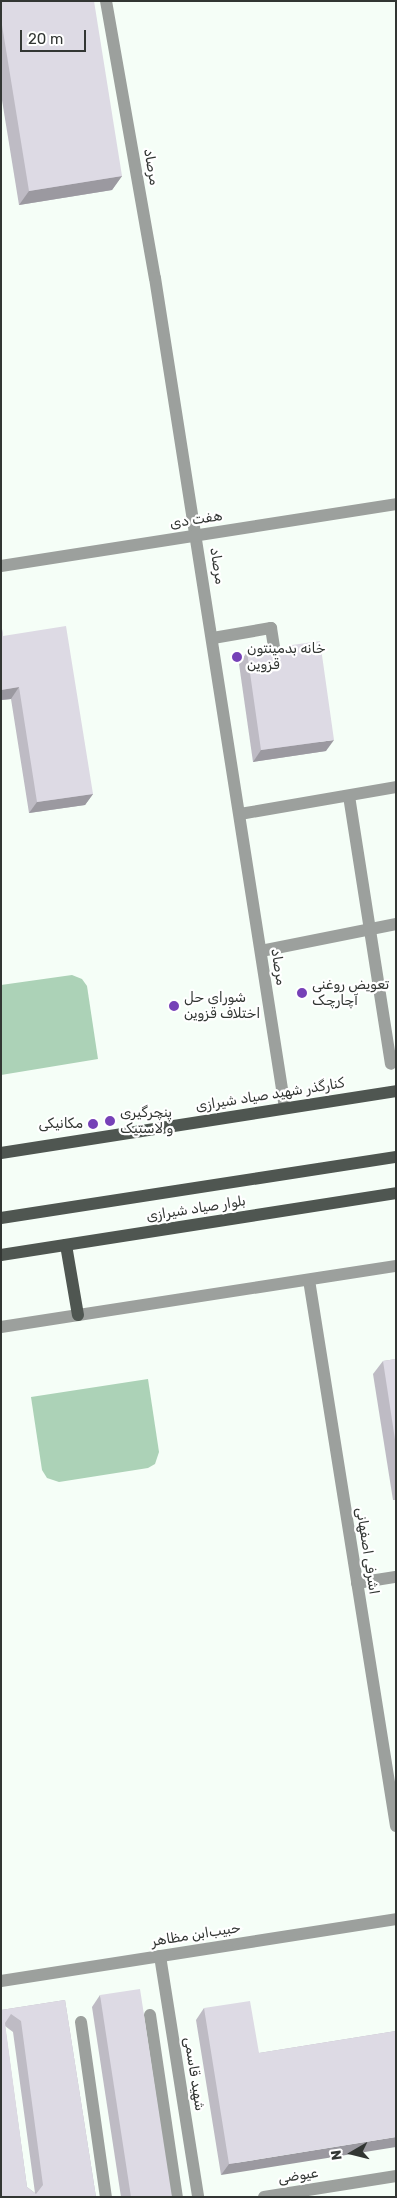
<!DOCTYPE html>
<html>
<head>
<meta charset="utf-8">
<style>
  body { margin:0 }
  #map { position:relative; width:397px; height:2198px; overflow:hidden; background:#f5fef7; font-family:Rubik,Cairo,sans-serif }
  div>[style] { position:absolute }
  .green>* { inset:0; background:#acd2b7 }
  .minor>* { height:12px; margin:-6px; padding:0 6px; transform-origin:6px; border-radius:6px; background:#9ca09d }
  .major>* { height:12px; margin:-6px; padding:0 6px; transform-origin:6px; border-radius:6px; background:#4f5651 }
  .wall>* { inset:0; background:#bebbc4 }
  .shaded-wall>* { inset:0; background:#9b99a0 }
  .building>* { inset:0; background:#dddae4 }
  .dots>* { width:14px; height:14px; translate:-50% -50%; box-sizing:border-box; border:2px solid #fff; border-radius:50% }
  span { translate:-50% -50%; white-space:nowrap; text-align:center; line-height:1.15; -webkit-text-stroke:4.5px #fff; paint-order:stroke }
  .street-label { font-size:14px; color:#323633 }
  .poi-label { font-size:14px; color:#323633 }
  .left { translate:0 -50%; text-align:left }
  .right { translate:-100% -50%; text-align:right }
  .frame { position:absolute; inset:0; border:2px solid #323633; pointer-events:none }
  .north { position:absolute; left:327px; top:2128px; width:50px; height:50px; -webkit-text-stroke:4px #fff; paint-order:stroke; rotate:262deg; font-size:14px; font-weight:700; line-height:20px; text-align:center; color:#323633 }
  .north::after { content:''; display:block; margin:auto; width:18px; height:22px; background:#323633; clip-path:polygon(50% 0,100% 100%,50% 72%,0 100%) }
  .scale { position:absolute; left:20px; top:30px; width:66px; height:22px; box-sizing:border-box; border:2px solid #323633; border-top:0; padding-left:6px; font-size:15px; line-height:18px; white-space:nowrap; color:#323633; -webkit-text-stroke:4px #fff; paint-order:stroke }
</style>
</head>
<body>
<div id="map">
  <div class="green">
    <div style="clip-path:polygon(72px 975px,82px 979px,87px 986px,98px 1059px,1px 1075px,1px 985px)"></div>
    <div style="clip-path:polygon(148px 1379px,159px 1452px,155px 1464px,148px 1468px,59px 1482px,47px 1478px,42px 1470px,31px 1397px)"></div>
  </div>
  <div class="minor">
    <div style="left:106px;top:1px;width:281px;rotate:80deg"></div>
    <div style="left:155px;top:278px;width:840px;rotate:81.1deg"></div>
    <div style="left:1px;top:566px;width:400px;rotate:-8.9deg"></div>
    <div style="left:213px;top:638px;width:59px;rotate:-9.8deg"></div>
    <div style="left:271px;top:628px;width:30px;rotate:81deg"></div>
    <div style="left:349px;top:796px;width:271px;rotate:81.1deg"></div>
    <div style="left:240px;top:814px;width:158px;rotate:-9.8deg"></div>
    <div style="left:261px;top:951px;width:138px;rotate:-11.3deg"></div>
    <div style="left:309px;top:1280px;width:553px;rotate:80.95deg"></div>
    <div style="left:1px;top:1327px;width:400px;rotate:-8.8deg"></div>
    <div style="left:357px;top:1583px;width:39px;rotate:-9deg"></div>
    <div style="left:160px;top:1956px;width:244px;rotate:81deg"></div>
    <div style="left:1px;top:1981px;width:400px;rotate:-8.9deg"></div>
    <div style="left:150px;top:2015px;width:184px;rotate:81.6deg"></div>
    <div style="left:81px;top:2022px;width:177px;rotate:81.9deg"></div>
    <div style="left:264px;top:2197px;width:134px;rotate:-9deg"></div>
  </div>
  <div class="major">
    <div style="left:1px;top:1153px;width:400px;rotate:-8.9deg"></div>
    <div style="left:1px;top:1218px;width:400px;rotate:-8.8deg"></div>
    <div style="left:66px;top:1245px;width:71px;rotate:80.3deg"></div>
    <div style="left:1px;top:1255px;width:400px;rotate:-8.9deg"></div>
  </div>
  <div class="wall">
    <div style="clip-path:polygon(1px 1px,122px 176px,112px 190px,19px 205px,1px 94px)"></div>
    <div style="clip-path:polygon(1px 622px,3px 636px,93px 794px,85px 805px,29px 813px,11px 699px,1px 700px)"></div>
    <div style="clip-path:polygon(247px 652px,326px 751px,253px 762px,239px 664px)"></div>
    <div style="clip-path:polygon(396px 1359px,396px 1500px,393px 1500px,373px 1374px,383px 1361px)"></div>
    <div style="clip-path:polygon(100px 1995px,172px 2197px,121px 2197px,92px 2007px)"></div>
    <div style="clip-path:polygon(evenodd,65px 2000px,96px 2197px,1px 2197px,1px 2010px,65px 2000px,5px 2026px,13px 2032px,35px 2193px,27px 2187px,5px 2026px)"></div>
    <div style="clip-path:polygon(204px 2008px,259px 2053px,396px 2031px,221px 2175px,196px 2020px)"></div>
  </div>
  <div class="shaded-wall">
    <div style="clip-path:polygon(122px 176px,112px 190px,19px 205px,29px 191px)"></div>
    <div style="clip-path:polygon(19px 687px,11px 699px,1px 700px,1px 690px)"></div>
    <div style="clip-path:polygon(334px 740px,326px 751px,253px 762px,261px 750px)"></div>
    <div style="clip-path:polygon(93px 794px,85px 805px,29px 813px,37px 802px)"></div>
    <div style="clip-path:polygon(396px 2137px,396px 2147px,221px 2175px,229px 2164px)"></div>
  </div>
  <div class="building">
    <div style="clip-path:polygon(1px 1px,94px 1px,122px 176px,29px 191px,1px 19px)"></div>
    <div style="clip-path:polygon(1px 622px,3px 636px,66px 626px,93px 794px,37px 802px,19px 687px,1px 690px)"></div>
    <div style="clip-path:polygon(320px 641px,334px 740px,261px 750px,247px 652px,276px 648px,285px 655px,292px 645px)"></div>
    <div style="clip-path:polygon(396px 1359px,396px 1446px,383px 1361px)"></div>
    <div style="clip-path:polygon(140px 1989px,172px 2197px,131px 2197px,100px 1995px)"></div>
    <div style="clip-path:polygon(evenodd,65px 2000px,96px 2197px,1px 2197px,1px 2010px,65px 2000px,11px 2014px,21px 2021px,43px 2185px,36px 2194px,27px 2187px,5px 2023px,11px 2014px)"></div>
    <div style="clip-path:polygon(250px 2001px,259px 2053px,396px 2031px,396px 2137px,229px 2164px,204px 2008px)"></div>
  </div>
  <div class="dots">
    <div style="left:237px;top:657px;background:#7641b7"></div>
    <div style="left:302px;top:993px;background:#7641b7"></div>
    <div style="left:174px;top:1006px;background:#7641b7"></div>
    <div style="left:110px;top:1121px;background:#7641b7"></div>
    <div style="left:93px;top:1124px;background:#7641b7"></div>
  </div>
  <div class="street-label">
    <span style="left:151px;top:167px;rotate:80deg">مرصاد</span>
    <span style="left:196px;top:520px;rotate:-9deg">هفت دی</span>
    <span style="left:217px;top:566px;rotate:81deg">مرصاد</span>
    <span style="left:278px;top:967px;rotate:81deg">مرصاد</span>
    <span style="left:270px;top:1095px;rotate:-9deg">کنارگذر شهید صیاد شیرازی</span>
    <span style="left:196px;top:1209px;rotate:-9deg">بلوار صیاد شیرازی</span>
    <span style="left:367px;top:1551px;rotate:81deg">اشرفی اصفهانی</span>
    <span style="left:196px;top:1935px;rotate:-9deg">حبیب‌ابن مظاهر</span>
    <span style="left:194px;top:2074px;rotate:81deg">شهید قاسمی</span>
    <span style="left:298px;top:2176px;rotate:-9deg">عیوضی</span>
  </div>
  <div class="poi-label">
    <span class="left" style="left:247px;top:657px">خانه بدمینتون<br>قزوین</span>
    <span class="left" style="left:312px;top:993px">تعویض روغنی<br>آچارچک</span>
    <span class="left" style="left:184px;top:1006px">شورای حل<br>اختلاف قزوین</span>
    <span class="left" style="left:120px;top:1121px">پنچرگیری<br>و لاستیک</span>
    <span class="right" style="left:83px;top:1124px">مکانیکی</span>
  </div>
  <div class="frame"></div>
  <div class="north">N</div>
  <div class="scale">20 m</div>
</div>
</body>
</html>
